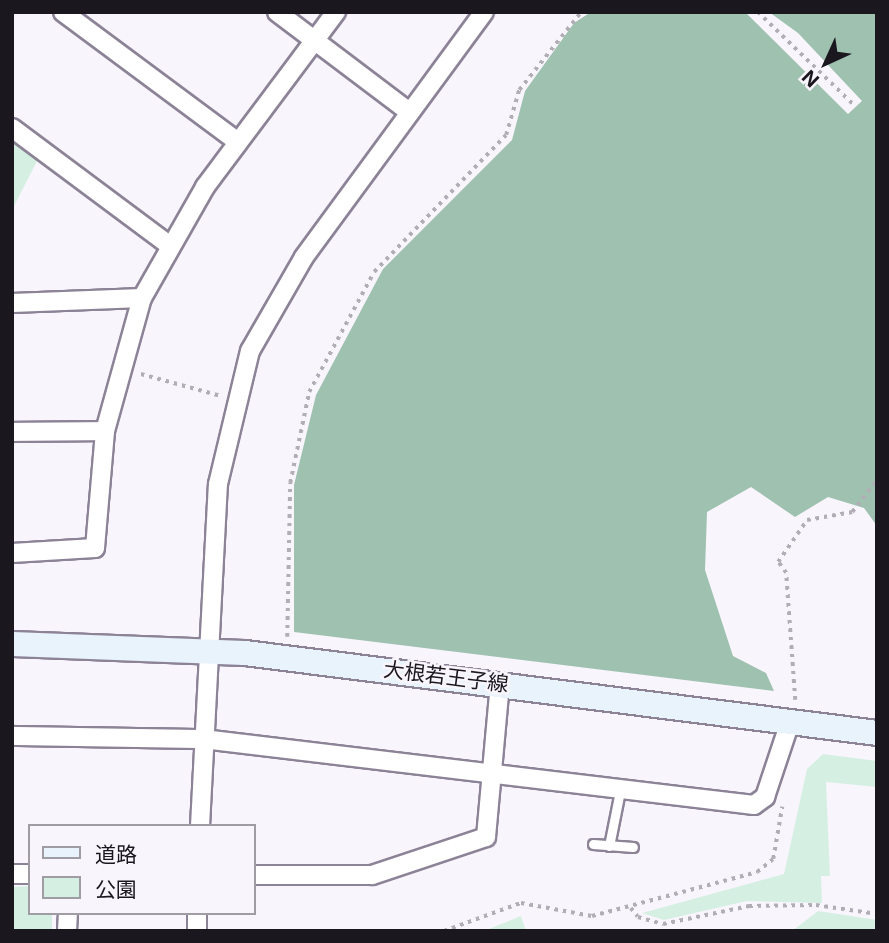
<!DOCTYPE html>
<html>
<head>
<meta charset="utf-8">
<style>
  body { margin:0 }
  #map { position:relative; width:889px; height:943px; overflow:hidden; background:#f9f5fd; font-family:Inter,"Noto Sans JP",sans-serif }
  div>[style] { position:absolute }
  .green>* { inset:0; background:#d5f0e2 }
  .forest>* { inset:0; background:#9fc1b0 }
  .path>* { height:3.5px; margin-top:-1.75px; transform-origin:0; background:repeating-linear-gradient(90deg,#b2aeb6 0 3.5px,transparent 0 8.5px) }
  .roads { filter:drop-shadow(2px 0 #8c8397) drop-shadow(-2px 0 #8c8397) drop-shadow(0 2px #8c8397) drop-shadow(0 -2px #8c8397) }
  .lane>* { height:9px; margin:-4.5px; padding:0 4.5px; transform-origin:4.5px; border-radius:4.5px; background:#fff }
  .street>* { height:18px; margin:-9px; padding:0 9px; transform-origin:9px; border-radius:9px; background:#fff }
  .secondary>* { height:24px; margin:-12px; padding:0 12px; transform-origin:12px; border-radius:12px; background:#e9f3fc }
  span { translate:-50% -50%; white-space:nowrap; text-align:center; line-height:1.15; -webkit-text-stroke:5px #f9f5fd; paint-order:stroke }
  .street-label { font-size:21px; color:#1a171e }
  .frame { position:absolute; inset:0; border:14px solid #1a171e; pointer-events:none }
  .legend { position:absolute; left:28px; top:824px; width:228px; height:91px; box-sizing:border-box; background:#f9f5fd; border:2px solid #a09ca4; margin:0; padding:9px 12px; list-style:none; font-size:21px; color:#1a171e }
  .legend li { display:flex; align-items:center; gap:14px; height:35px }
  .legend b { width:35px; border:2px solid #a09ca4 }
  .north { position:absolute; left:791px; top:28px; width:70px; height:70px; -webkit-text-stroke:5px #f9f5fd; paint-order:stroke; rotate:225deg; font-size:19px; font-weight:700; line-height:28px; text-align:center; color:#1a171e }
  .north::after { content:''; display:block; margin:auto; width:24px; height:32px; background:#1a171e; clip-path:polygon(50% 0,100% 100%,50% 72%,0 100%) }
</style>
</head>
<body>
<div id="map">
  <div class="green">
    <div style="clip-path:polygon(12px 142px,37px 161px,12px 210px)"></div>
    <div style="clip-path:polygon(823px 754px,877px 761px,877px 787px,826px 782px,830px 876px,821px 876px,822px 903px,747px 901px,664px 920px,642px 913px,784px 874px,807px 769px)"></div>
    <div style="clip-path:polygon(30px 886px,30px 913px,52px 913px,52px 931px,12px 931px,12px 887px)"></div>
    <div style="clip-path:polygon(818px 911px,877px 920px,877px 931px,792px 931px)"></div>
    <div style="clip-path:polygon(521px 916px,526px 931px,484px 931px)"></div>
  </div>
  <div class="forest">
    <div style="clip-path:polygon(591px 12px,745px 12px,848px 114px,862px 101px,798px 33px,769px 12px,877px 12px,877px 526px,864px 508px,828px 497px,795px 517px,751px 487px,707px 512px,705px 570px,733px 656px,766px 673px,774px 691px,294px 632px,294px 485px,316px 395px,383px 269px,512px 140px,525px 91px,574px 23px)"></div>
  </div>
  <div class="path">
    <div style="left:758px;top:12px;width:134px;rotate:44.1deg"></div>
    <div style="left:141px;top:374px;width:83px;rotate:15.4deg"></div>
    <div style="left:287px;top:637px;width:154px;rotate:-88.9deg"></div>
    <div style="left:290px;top:483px;width:93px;rotate:-78.2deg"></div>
    <div style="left:309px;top:392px;width:136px;rotate:-61.6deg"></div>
    <div style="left:374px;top:272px;width:190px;rotate:-46.1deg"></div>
    <div style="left:506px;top:135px;width:47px;rotate:-73.9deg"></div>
    <div style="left:519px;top:90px;width:100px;rotate:-51.5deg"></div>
    <div style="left:795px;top:700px;width:127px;rotate:-94.1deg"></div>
    <div style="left:786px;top:573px;width:14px;rotate:-126deg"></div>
    <div style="left:778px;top:562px;width:51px;rotate:-55.4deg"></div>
    <div style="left:807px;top:520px;width:46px;rotate:-10.1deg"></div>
    <div style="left:852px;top:512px;width:41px;rotate:-52deg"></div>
    <div style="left:631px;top:908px;width:11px;rotate:52deg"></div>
    <div style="left:638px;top:917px;width:26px;rotate:16deg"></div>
    <div style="left:663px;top:924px;width:88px;rotate:-11.8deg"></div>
    <div style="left:749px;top:906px;width:67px;rotate:-0.9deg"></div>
    <div style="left:816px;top:905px;width:62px;rotate:8.4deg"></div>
    <div style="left:444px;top:931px;width:82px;rotate:-20deg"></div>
    <div style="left:521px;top:903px;width:72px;rotate:10.4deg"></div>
    <div style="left:592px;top:916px;width:171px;rotate:-14.9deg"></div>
    <div style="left:757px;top:872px;width:21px;rotate:-39deg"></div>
    <div style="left:773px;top:859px;width:53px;rotate:-80.2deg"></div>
  </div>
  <div class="roads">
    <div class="lane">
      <div style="left:593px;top:844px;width:40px;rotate:4.3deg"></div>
      <div style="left:609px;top:846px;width:61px;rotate:-78.7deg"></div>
    </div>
    <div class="street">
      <div style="left:63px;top:12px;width:218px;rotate:36.6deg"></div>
      <div style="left:277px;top:12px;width:164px;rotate:37.1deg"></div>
      <div style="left:12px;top:128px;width:196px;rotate:36.7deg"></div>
      <div style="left:12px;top:303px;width:130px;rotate:-2.2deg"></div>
      <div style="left:12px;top:432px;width:93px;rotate:-0.6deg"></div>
      <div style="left:12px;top:553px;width:83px;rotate:-3.4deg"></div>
      <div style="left:95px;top:548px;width:117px;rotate:-85.1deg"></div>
      <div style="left:105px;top:431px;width:138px;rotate:-74.5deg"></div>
      <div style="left:142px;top:298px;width:128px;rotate:-60.4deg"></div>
      <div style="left:205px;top:187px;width:219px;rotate:-53.2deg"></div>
      <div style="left:12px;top:736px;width:191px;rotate:0.9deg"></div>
      <div style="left:203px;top:739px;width:555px;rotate:6.83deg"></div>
      <div style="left:754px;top:805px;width:14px;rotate:-36deg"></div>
      <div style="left:765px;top:797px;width:79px;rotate:-71.6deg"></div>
      <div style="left:200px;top:826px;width:342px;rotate:-87deg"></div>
      <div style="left:218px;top:484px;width:137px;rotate:-76.5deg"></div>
      <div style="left:250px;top:351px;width:108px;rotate:-60.1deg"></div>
      <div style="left:304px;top:257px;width:304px;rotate:-53.7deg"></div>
      <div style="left:12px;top:874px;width:18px"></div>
      <div style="left:254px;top:875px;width:118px"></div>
      <div style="left:372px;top:875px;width:120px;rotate:-18.4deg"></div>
      <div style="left:486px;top:837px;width:155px;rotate:-84.8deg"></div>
      <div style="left:67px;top:931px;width:18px;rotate:-87deg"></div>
      <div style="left:197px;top:931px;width:18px;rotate:-90deg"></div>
    </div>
    <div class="secondary">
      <div style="left:12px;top:644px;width:233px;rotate:2.2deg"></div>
      <div style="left:245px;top:653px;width:637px;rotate:7.21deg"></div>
    </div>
  </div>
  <div class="street-label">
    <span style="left:446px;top:677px;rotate:7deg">大根若王子線</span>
  </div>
  <div class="frame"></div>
  <ul class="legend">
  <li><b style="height:9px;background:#e9f3fc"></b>道路</li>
  <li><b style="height:19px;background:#d5f0e2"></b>公園</li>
  </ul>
  <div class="north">N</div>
</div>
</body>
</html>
